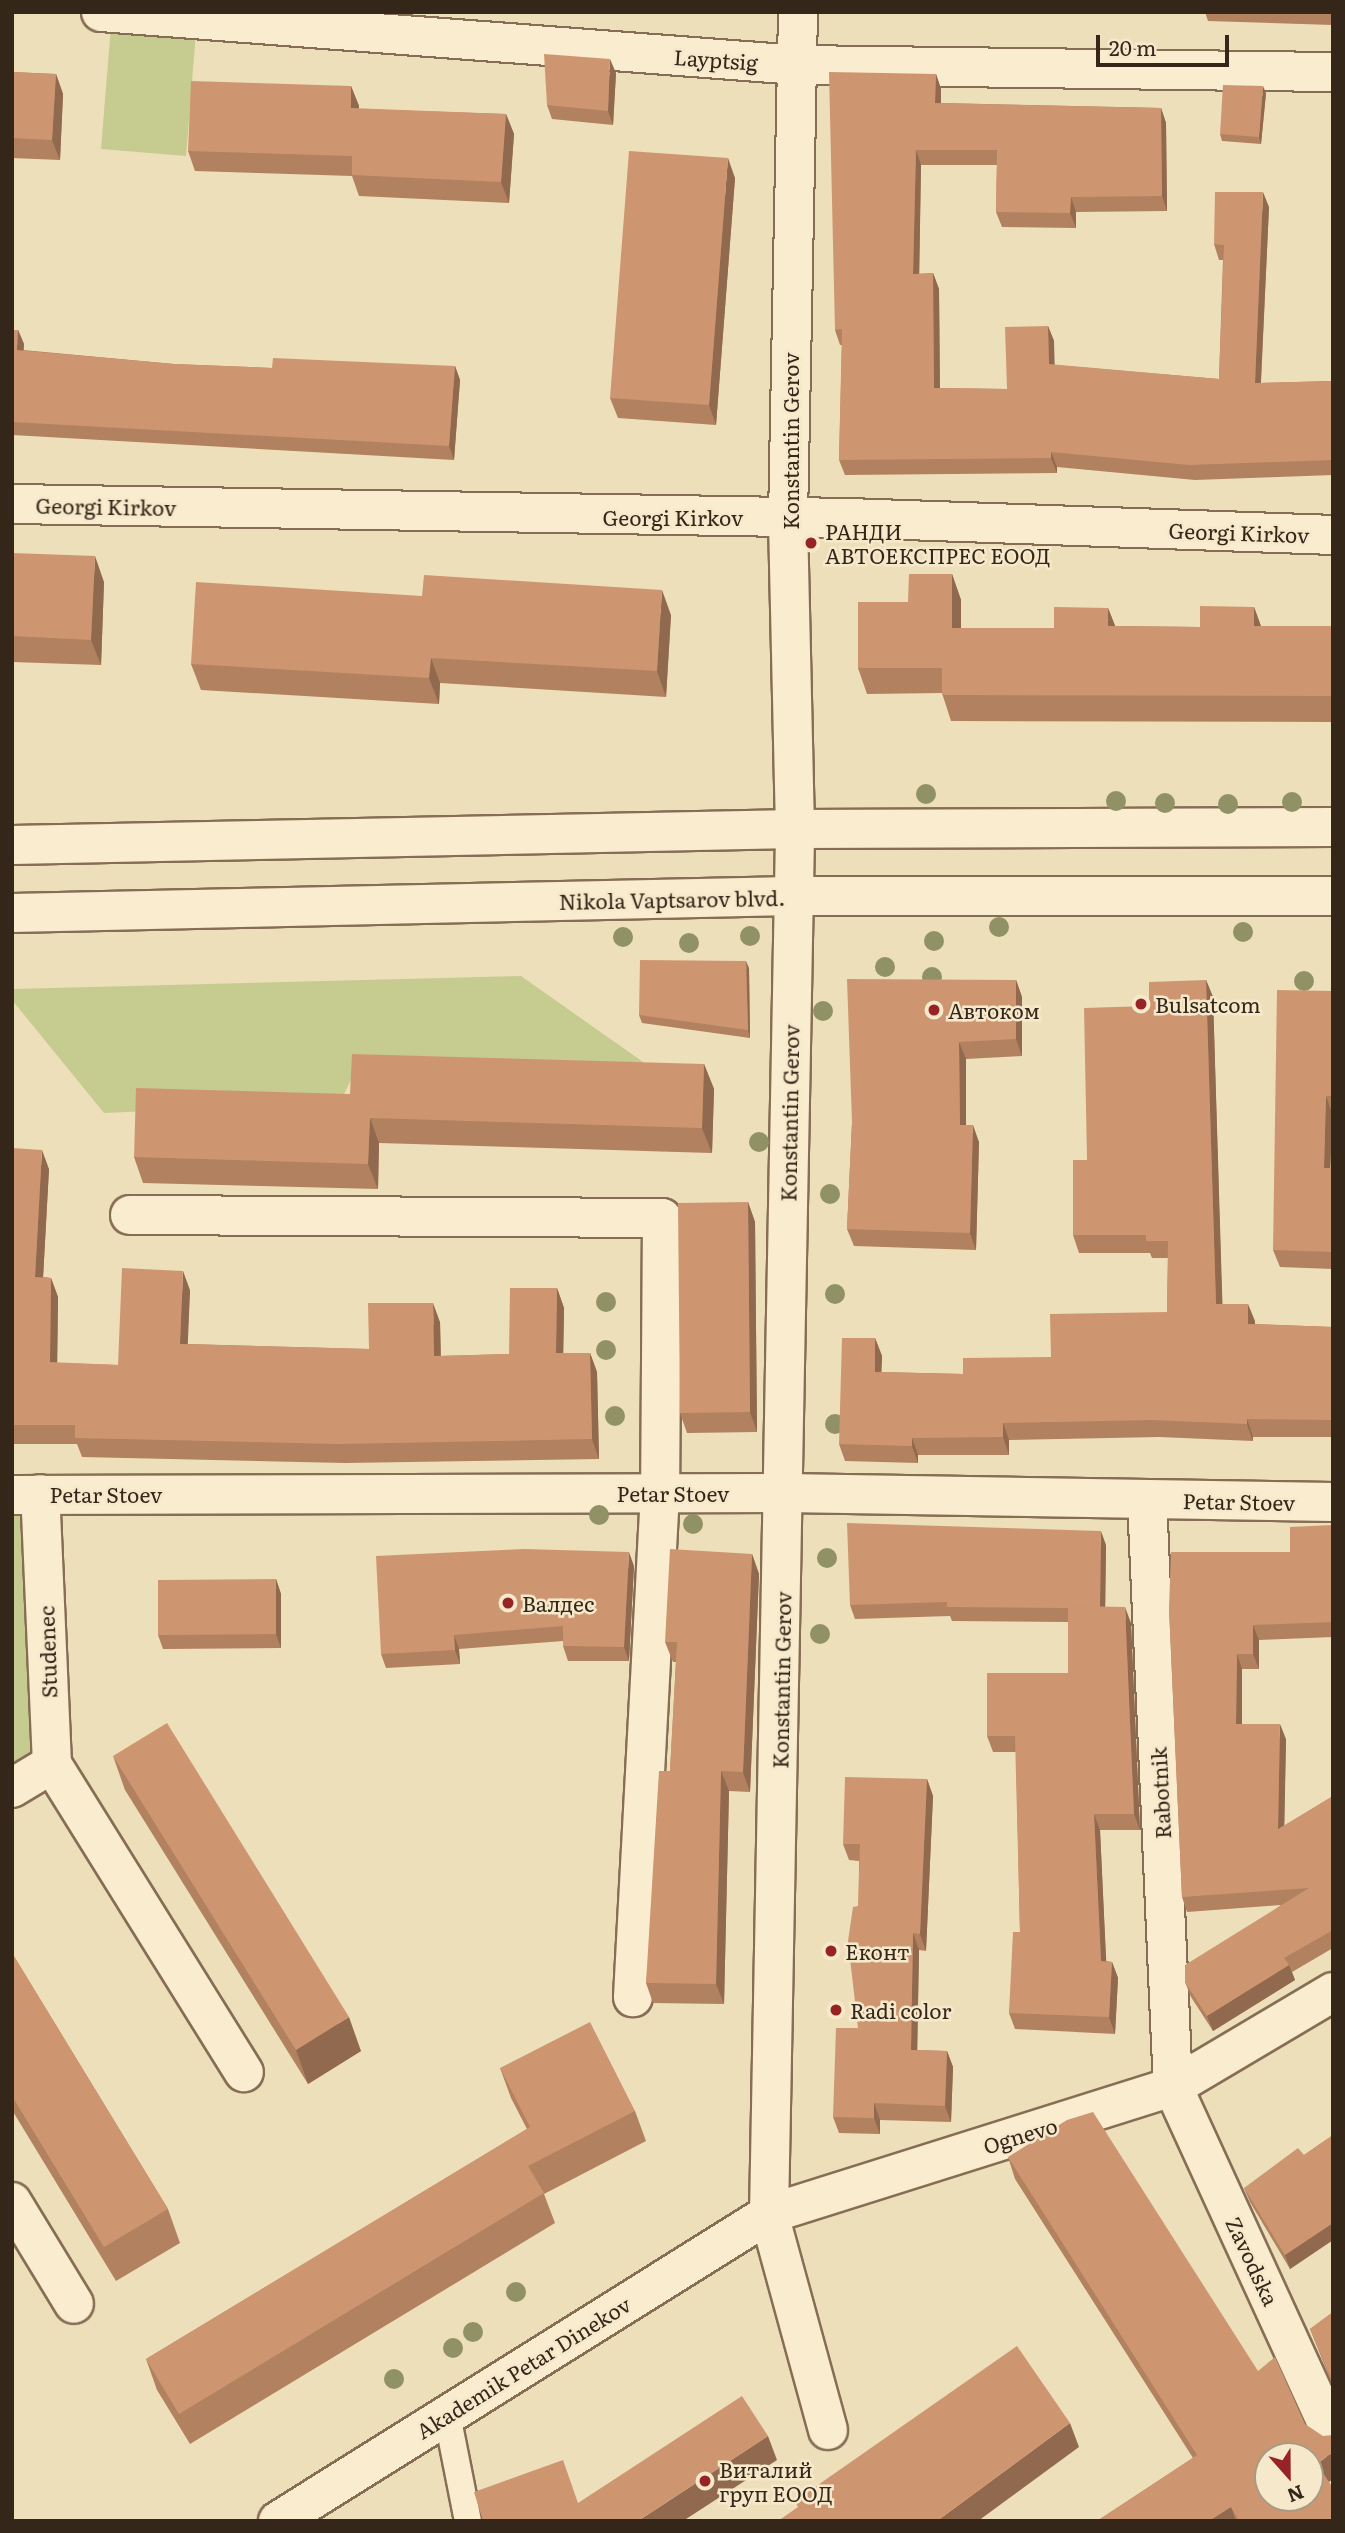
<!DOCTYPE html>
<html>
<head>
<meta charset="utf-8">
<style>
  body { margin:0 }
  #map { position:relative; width:1345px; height:2533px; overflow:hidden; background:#eedfbb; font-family:Literata,serif }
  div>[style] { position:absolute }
  .green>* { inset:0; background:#c6cc90 }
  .roads { filter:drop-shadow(2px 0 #866e55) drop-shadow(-2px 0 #866e55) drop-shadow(0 2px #866e55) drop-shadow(0 -2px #866e55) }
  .service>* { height:26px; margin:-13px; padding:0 13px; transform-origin:13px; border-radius:13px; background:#faecce }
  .minor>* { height:38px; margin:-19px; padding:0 19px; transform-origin:19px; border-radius:19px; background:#faecce }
  .tertiary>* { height:38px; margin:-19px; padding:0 19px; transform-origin:19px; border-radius:19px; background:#faecce }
  .trees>* { width:20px; height:20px; margin:-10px; border-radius:50%; background:#919166 }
  .wall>* { inset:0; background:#b18160 }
  .shaded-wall>* { inset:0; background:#90694e }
  .building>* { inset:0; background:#ce9670 }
  .dots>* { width:19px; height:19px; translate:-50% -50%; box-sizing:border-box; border:4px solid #f6e9cb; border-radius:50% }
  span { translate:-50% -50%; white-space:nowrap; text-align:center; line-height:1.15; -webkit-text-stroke:5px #f6e9cb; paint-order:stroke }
  .street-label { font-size:21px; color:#34271a }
  .poi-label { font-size:21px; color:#34271a }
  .left { translate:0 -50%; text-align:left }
  .frame { position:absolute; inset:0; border:14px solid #34271a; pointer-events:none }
  .north { position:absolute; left:1254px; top:2442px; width:70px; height:70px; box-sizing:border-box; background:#f6e9cb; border:2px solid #a89b84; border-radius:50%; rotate:159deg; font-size:19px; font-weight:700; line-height:28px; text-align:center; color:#34271a }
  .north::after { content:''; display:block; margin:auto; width:24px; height:32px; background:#962425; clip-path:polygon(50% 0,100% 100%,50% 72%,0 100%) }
  .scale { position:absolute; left:1096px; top:35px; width:133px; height:32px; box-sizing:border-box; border:4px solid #34271a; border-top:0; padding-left:9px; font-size:21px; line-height:24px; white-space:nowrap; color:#34271a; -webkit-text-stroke:5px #f6e9cb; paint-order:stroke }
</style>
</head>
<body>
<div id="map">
  <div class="green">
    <div style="clip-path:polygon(112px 13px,197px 20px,186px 156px,101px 149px)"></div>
    <div style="clip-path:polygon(521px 976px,653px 1069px,355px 1071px,340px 1103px,104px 1113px,12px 1000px,12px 989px)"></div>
    <div style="clip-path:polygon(40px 1494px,52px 1764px,12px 1788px,12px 1495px)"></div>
  </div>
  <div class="roads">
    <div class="service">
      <div style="left:447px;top:2415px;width:108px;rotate:78.8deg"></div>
    </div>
    <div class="minor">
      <div style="left:101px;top:12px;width:698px;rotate:4.35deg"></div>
      <div style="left:797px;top:65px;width:536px;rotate:0.75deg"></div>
      <div style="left:12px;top:504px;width:836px;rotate:0.96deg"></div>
      <div style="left:848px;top:518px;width:485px;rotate:2deg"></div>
      <div style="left:130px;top:1215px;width:532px;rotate:0.32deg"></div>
      <div style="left:662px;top:1218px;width:275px;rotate:90.4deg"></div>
      <div style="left:660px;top:1493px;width:505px;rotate:93.07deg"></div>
      <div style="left:12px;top:1495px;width:773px;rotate:-0.15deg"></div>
      <div style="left:785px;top:1493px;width:548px;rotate:0.94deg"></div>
      <div style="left:1147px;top:1499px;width:589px;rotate:87.47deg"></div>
      <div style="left:1173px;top:2087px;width:384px;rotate:65.4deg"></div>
      <div style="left:52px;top:1764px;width:363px;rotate:58.1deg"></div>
      <div style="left:12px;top:1788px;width:47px;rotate:-31deg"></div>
      <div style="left:52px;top:1764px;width:270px;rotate:-92.5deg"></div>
      <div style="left:12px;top:2202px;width:119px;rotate:58.7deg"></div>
      <div style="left:828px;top:2430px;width:224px;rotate:-105.3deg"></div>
      <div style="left:769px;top:2214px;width:423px;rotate:-17.5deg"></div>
      <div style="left:1173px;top:2087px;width:186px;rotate:-30.7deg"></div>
    </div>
    <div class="tertiary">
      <div style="left:12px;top:845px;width:783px;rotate:-1.17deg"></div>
      <div style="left:795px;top:829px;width:538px;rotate:-0.21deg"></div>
      <div style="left:12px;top:913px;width:780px;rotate:-1.25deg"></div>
      <div style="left:792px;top:896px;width:541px"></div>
      <div style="left:278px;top:2521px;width:579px;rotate:-32.02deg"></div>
      <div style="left:769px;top:2214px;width:1385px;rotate:-88.92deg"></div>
      <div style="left:795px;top:829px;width:311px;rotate:-91.3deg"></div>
      <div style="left:788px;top:518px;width:506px;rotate:-88.87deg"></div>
    </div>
  </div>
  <div class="trees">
    <div style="left:926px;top:794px"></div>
    <div style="left:1116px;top:801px"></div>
    <div style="left:1292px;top:802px"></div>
    <div style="left:1165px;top:803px"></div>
    <div style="left:1228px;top:804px"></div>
    <div style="left:999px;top:927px"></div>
    <div style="left:1243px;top:932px"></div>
    <div style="left:750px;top:936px"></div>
    <div style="left:623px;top:937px"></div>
    <div style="left:934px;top:941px"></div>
    <div style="left:689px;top:943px"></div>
    <div style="left:885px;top:967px"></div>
    <div style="left:932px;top:977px"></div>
    <div style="left:1304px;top:981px"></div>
    <div style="left:823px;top:1011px"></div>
    <div style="left:759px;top:1142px"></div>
    <div style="left:830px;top:1194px"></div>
    <div style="left:835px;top:1294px"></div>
    <div style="left:606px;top:1302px"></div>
    <div style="left:606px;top:1350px"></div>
    <div style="left:615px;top:1416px"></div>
    <div style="left:835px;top:1424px"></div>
    <div style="left:599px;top:1515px"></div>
    <div style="left:693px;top:1524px"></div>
    <div style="left:827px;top:1558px"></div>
    <div style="left:820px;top:1634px"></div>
    <div style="left:516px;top:2292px"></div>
    <div style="left:473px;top:2332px"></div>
    <div style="left:453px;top:2348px"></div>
    <div style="left:394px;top:2379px"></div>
  </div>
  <div class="wall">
    <div style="clip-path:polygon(1205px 12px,1333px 12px,1333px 25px,1208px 21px)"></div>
    <div style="clip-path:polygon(12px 72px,56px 74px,63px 94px,60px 160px,12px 158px)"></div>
    <div style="clip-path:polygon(616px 73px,613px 125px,552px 119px,547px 105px)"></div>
    <div style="clip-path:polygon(936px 74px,941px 89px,941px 103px,1161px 108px,1166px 123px,1167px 211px,1076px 212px,1076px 228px,1002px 227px,996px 212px,997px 165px,921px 165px,919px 274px,933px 273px,939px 289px,940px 388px,1007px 389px,1048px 326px,1054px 341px,1054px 365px,1219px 379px,1223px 260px,1219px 260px,1214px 244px,1269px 207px,1261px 383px,1333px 381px,1333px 475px,1195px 480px,1057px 467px,1057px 473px,845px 475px,839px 460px,842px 345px,840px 345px,835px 330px)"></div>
    <div style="clip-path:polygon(351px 86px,359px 106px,359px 109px,506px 114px,514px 134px,509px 203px,359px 196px,352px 176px,195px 171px,188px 151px)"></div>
    <div style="clip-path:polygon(1266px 93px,1261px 144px,1222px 141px,1220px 134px)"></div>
    <div style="clip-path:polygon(735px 178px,716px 425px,618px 418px,610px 398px)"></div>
    <div style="clip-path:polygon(12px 330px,18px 330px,24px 344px,23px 350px,174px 364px,272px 368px,455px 366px,460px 380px,454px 460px,12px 435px)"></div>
    <div style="clip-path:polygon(12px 553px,104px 582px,101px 665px,12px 662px)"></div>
    <div style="clip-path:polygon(952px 574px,961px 600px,961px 628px,1054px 628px,1108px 608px,1115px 626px,1200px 627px,1254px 607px,1261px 626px,1333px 626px,1333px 722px,951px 721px,942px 693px,867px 694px,858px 668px,908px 602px)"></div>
    <div style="clip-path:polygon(422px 596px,671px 615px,666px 697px,440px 683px,439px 704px,201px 690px,191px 664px)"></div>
    <div style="clip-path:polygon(749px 968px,750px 1038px,642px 1023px,639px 1015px)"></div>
    <div style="clip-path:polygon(1016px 980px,1022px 997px,1022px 1056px,966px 1059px,966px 1125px,979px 1142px,976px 1250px,854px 1246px,847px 1229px,852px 1123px)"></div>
    <div style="clip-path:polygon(1206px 980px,1213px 997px,1222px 1304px,1255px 1321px,1255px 1324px,1333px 1327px,1333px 1437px,1253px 1437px,1253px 1441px,1159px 1437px,1009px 1440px,1009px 1455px,918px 1455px,918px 1463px,845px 1461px,839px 1444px,875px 1338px,882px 1356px,881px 1372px,963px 1374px,1051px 1357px,1167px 1312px,1168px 1258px,1152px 1258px,1150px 1253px,1079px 1253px,1073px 1235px,1087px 1160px,1149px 1006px)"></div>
    <div style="clip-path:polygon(1333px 991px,1333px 1113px,1330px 1168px,1333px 1168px,1333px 1269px,1280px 1267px,1273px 1250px)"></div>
    <div style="clip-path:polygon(704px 1064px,714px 1089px,712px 1153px,379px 1143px,378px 1189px,143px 1183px,134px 1157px,350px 1094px)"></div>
    <div style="clip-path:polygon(12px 1148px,49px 1169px,43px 1277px,51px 1278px,58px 1297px,57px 1363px,118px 1365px,190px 1290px,187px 1344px,369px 1349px,440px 1322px,441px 1356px,509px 1354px,557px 1288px,564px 1308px,563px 1353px,590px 1353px,597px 1372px,599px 1459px,345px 1463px,82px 1457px,77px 1444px,12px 1444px)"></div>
    <div style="clip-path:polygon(748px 1202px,755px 1222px,757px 1432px,687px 1433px,680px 1413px)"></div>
    <div style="clip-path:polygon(1333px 1525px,1333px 1637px,1259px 1640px,1259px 1669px,1242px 1669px,1242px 1724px,1286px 1739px,1284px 1826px,1333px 1796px,1333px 1948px,1292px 1972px,1295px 1980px,1213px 2031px,1191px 1997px,1185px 1982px,1281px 1905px,1187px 1912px,1182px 1897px,1169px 1608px,1290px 1552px)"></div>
    <div style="clip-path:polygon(1106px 1545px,1105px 1607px,1131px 1623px,1140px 1830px,1100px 1830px,1106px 1961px,1112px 1962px,1118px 1978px,1115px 2034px,1015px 2029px,1009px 2013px,1020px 1932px,1016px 1752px,993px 1752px,987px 1736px,1068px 1673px,1068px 1622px,952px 1621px,950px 1616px,855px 1619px,850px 1605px)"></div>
    <div style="clip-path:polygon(752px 1554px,759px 1574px,750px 1792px,729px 1791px,724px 2004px,653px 2003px,646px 1983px,670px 1771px,676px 1662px,673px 1662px,665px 1642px)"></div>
    <div style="clip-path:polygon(634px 1566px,629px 1661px,568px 1661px,563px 1646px,563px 1641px,459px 1649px,460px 1664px,386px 1668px,381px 1654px)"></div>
    <div style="clip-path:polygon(276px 1579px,281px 1594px,281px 1648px,163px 1649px,158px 1635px)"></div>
    <div style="clip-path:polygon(113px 1756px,361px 2051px,308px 2084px,125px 1790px)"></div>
    <div style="clip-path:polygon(927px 1779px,933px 1796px,926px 1951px,919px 1950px,917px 2050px,947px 2051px,953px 2067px,951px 2122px,880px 2120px,880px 2134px,839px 2133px,833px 2117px,858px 2028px,859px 1861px,849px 1860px,843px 1844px)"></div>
    <div style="clip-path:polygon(12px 1953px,168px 2209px,180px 2243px,116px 2281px,12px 2110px)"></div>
    <div style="clip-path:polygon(500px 2068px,635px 2111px,646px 2141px,544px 2194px,555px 2223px,190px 2444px,157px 2390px,146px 2359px,527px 2129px,511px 2098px)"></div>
    <div style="clip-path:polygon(1333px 2135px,1333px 2240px,1290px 2269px,1250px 2202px,1244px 2188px,1304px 2155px)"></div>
    <div style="clip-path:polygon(1008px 2157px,1329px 2482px,1333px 2521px,1101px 2521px,1100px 2519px,1193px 2458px,1015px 2179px)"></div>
    <div style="clip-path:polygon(1333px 2312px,1333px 2386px,1310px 2329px)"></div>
  </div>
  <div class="shaded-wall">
    <div style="clip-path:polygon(610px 59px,616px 73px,613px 125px,608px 111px)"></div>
    <div style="clip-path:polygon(56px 74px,63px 94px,60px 160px,52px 140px)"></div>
    <div style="clip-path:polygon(936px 74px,941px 89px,941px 118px,935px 103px)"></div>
    <div style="clip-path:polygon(351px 86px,359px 106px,358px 129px,351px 108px)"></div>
    <div style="clip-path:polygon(1263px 86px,1266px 93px,1261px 144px,1259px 137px)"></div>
    <div style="clip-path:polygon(1161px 108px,1166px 123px,1167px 211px,1162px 196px)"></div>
    <div style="clip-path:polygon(506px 114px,514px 134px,509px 203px,501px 182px)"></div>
    <div style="clip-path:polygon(916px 150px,921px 165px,919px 289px,913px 274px)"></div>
    <div style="clip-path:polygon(728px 158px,735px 178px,716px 425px,709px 405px)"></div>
    <div style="clip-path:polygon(1263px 192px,1269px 207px,1260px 398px,1255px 383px)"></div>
    <div style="clip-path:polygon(1071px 197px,1076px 212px,1076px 228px,1070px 213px)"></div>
    <div style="clip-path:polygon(933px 273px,939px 289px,940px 403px,934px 388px)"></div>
    <div style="clip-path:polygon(1048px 326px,1054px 341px,1055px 379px,1049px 364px)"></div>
    <div style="clip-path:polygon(18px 330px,24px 344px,23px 364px,17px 350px)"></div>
    <div style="clip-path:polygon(455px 366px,460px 380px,454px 460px,449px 446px)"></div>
    <div style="clip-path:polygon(1051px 452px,1057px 467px,1057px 473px,1051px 458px)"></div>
    <div style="clip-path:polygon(95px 556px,104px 582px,101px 665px,91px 640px)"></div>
    <div style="clip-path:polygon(952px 574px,961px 600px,961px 654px,952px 628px)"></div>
    <div style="clip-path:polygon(662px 590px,671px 615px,666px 697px,657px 671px)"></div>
    <div style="clip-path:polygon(1254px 607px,1263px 632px,1254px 626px)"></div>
    <div style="clip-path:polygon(1108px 608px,1118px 633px,1108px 626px)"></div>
    <div style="clip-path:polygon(431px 658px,440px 683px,439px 704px,429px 678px)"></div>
    <div style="clip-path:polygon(746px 961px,749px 968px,750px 1038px,748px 1030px)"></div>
    <div style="clip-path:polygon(1016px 980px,1022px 997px,1022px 1056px,1016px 1039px)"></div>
    <div style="clip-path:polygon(1206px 980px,1213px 997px,1223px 1322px,1216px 1304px)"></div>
    <div style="clip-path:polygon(959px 1042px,966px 1059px,966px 1142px,960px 1125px)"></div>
    <div style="clip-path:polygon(704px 1064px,714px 1089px,712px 1153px,702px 1128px)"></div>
    <div style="clip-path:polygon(1326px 1096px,1332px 1113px,1330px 1185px,1324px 1168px)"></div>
    <div style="clip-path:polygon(370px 1118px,379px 1143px,378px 1189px,368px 1164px)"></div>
    <div style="clip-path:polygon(973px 1125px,979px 1142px,976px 1250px,970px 1233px)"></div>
    <div style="clip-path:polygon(42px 1150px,49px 1169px,42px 1297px,35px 1277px)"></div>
    <div style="clip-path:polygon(748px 1202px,755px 1222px,757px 1432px,750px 1412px)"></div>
    <div style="clip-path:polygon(183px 1271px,190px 1290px,187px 1363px,180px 1344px)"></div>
    <div style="clip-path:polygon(51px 1278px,58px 1297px,57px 1381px,50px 1362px)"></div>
    <div style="clip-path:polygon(557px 1288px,564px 1308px,563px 1373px,556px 1353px)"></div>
    <div style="clip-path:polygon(433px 1303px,440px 1322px,441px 1375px,434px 1356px)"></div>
    <div style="clip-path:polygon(1248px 1304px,1255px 1321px,1255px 1341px,1248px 1324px)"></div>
    <div style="clip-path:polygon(875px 1338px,882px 1356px,881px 1389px,875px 1372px)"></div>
    <div style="clip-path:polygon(590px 1353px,597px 1372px,599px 1459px,592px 1439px)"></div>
    <div style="clip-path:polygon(1247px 1419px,1253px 1437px,1253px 1441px,1247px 1424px)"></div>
    <div style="clip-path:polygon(1003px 1423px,1009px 1440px,1009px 1455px,1003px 1437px)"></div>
    <div style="clip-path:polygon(912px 1438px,918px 1455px,918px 1463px,912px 1446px)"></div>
    <div style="clip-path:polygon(1101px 1531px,1106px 1545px,1105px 1623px,1100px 1609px)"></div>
    <div style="clip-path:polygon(629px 1552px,634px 1566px,629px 1661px,624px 1647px)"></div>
    <div style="clip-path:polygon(752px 1554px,759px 1574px,750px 1792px,743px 1772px)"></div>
    <div style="clip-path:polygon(276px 1579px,281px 1594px,281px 1648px,276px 1634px)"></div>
    <div style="clip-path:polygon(1125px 1607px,1131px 1623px,1140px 1830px,1134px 1814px)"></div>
    <div style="clip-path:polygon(1253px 1625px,1259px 1640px,1259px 1669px,1253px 1654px)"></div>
    <div style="clip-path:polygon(454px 1635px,459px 1649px,460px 1664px,455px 1650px)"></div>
    <div style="clip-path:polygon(1237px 1654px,1242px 1669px,1242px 1739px,1236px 1724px)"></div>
    <div style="clip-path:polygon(1280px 1724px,1286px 1739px,1284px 1844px,1278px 1829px)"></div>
    <div style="clip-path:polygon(721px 1771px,729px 1791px,724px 2004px,716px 1984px)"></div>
    <div style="clip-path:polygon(927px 1779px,933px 1796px,926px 1951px,920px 1934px)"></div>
    <div style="clip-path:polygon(1094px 1814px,1100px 1830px,1107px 1978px,1101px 1961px)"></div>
    <div style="clip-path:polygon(913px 1933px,919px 1950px,917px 2066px,911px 2050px)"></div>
    <div style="clip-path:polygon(1112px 1962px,1118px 1978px,1115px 2034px,1109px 2017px)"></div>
    <div style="clip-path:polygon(1289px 1965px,1295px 1980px,1213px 2031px,1207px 2016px)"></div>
    <div style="clip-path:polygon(349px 2017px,361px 2051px,308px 2084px,296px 2050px)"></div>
    <div style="clip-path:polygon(947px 2051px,953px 2067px,951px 2122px,945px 2106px)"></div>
    <div style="clip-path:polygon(874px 2103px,880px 2120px,880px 2134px,874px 2118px)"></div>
    <div style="clip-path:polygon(1333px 2223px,1333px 2240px,1290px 2269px,1285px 2255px)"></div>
    <div style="clip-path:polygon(1070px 2423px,1079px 2447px,978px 2521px,937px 2521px)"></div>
    <div style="clip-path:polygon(768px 2436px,777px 2460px,683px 2521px,638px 2521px)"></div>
    <div style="clip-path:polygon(1333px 2452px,1333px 2479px,1325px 2485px,1317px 2464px)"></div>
    <div style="clip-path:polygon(1231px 2507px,1236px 2521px,1209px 2521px)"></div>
  </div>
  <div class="building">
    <div style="clip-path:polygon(544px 54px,610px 59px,608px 111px,547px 105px)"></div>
    <div style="clip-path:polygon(12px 72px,56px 74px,52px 140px,12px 138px)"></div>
    <div style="clip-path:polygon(829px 72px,936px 74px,935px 103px,1161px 108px,1162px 196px,1071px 197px,1070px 213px,996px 212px,997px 150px,916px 150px,913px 274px,933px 273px,934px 388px,1007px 389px,1005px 327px,1048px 326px,1049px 364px,1219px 379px,1224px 245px,1214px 244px,1215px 192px,1263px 192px,1255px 383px,1333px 381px,1333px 460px,1189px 465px,1051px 452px,1051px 458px,839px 460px,842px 329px,835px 330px)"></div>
    <div style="clip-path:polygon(191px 81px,351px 86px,351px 108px,506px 114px,501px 182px,352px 175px,352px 156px,188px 151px)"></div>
    <div style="clip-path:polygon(1223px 85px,1263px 86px,1259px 137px,1220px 134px)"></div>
    <div style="clip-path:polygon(629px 151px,728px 158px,709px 405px,610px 398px)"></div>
    <div style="clip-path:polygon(12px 330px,18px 330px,17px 350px,174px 364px,272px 368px,273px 358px,455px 366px,449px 446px,12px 422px)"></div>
    <div style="clip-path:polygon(12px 553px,95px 556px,91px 640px,12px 636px)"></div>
    <div style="clip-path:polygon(909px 574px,952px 574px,952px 628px,1054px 628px,1054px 607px,1108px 608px,1108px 626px,1200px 627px,1200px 606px,1254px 607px,1254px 626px,1333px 626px,1333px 696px,942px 695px,942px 668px,858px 668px,858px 602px,908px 602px)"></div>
    <div style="clip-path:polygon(424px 575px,662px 590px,657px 671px,431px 658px,429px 678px,191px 664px,196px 582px,422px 596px)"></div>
    <div style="clip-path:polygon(640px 960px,746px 961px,748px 1030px,639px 1015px)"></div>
    <div style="clip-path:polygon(847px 979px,1016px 980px,1016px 1039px,959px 1042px,960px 1125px,973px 1125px,970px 1233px,847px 1229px,852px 1123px)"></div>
    <div style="clip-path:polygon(1206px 980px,1216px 1304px,1248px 1304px,1248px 1324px,1333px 1327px,1333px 1420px,1247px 1419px,1247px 1424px,1152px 1420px,1003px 1423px,1003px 1437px,912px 1438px,912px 1446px,839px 1444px,842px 1338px,875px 1338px,875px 1372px,963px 1374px,963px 1358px,1051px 1357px,1050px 1314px,1167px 1312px,1168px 1241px,1146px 1241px,1146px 1235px,1073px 1235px,1073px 1160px,1087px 1160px,1084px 1008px,1149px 1006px,1149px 982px)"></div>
    <div style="clip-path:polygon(1277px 990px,1333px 991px,1333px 1096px,1326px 1096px,1324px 1168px,1333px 1168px,1333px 1252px,1273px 1250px)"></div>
    <div style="clip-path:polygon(352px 1054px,704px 1064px,702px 1128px,370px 1118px,368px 1164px,134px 1157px,136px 1088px,350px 1094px)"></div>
    <div style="clip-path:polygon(12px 1148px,42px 1150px,35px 1277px,51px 1278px,50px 1362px,118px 1365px,122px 1268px,183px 1271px,180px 1344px,369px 1349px,368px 1303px,433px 1303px,434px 1356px,509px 1354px,510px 1288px,557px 1288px,556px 1353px,590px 1353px,592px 1439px,338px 1444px,75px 1438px,75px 1425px,12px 1425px)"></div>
    <div style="clip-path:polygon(748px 1202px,750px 1412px,680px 1413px,678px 1203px)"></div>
    <div style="clip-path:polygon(847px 1523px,1101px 1531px,1100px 1607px,1068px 1606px,1068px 1608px,947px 1607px,947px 1602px,850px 1605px)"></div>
    <div style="clip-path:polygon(1333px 1525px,1333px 1622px,1253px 1625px,1253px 1654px,1237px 1654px,1236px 1724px,1280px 1724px,1278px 1829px,1333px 1796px,1333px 1930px,1284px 1958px,1289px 1965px,1207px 2016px,1185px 1982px,1185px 1965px,1309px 1888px,1182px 1897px,1169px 1608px,1171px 1552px,1290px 1552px,1290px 1527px)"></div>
    <div style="clip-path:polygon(524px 1549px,629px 1552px,624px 1647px,563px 1646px,563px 1626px,454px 1635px,455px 1650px,381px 1654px,376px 1556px)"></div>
    <div style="clip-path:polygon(670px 1549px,752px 1554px,743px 1772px,721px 1771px,716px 1984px,646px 1983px,659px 1771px,670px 1771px,677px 1642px,665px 1642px)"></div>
    <div style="clip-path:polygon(276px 1579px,276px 1634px,158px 1635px,158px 1580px)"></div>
    <div style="clip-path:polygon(1068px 1606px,1125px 1607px,1134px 1814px,1094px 1814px,1101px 1961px,1112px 1962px,1109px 2017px,1009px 2013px,1013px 1932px,1020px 1932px,1015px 1736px,987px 1736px,987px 1673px,1068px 1673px)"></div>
    <div style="clip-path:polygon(167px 1723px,349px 2017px,296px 2050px,113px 1756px)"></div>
    <div style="clip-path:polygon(845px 1777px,927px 1779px,920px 1934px,913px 1933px,911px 2050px,947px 2051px,945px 2106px,874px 2103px,874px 2118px,833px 2117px,836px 2028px,858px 2028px,848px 1941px,853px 1907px,858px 1906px,860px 1844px,843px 1844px)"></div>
    <div style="clip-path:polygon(12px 1953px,168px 2209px,104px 2247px,12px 2096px)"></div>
    <div style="clip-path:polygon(590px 2022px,635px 2111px,528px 2166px,544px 2193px,179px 2414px,146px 2359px,530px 2127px,500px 2068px)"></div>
    <div style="clip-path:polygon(evenodd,1093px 2112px,1258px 2371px,1275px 2357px,1305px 2424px,1323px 2436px,1333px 2435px,1333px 2452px,1317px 2464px,1333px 2488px,1333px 2521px,1239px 2521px,1231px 2507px,1209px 2521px,1101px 2521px,1100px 2519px,1197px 2455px,1008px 2157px,1067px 2120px,1093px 2112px,1268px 2456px,1310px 2456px,1310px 2498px,1268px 2498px,1268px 2456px)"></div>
    <div style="clip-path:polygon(1333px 2135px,1333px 2223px,1285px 2255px,1244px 2188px,1298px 2148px,1304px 2155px)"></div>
    <div style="clip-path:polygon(1333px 2312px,1333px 2383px,1310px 2329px)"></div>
    <div style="clip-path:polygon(1017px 2346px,1070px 2423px,937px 2521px,778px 2521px,798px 2507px,795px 2501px)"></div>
    <div style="clip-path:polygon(742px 2396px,768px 2436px,638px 2521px,483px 2521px,474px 2492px,563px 2460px,578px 2503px)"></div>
  </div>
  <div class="dots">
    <div style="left:811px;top:543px;background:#962425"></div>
    <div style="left:1141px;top:1004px;background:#962425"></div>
    <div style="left:934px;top:1010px;background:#962425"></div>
    <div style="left:508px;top:1603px;background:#962425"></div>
    <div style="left:831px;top:1951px;background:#962425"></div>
    <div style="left:836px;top:2010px;background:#962425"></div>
    <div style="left:705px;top:2481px;background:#962425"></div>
  </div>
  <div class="street-label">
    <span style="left:716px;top:59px;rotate:4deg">Layptsig</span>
    <span style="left:790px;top:441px;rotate:-90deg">Konstantin Gerov</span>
    <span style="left:106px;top:506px;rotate:1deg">Georgi Kirkov</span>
    <span style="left:673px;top:517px">Georgi Kirkov</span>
    <span style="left:1239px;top:532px;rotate:2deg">Georgi Kirkov</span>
    <span style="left:672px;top:899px;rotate:-1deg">Nikola Vaptsarov blvd.</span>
    <span style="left:789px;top:1113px;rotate:-89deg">Konstantin Gerov</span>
    <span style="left:673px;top:1493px">Petar Stoev</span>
    <span style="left:106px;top:1494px">Petar Stoev</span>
    <span style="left:1239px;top:1501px;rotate:1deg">Petar Stoev</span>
    <span style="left:47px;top:1652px;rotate:-92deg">Studenec</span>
    <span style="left:781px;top:1680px;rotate:-89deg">Konstantin Gerov</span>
    <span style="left:1160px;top:1793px;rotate:-93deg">Rabotnik</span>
    <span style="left:1020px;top:2135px;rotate:-17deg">Ognevo</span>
    <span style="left:1253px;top:2261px;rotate:65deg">Zavodska</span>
    <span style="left:523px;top:2367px;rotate:-32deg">Akademik Petar Dinekov</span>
  </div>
  <div class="poi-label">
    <span class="left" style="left:825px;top:543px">РАНДИ<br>АВТОЕКСПРЕС ЕООД</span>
    <span class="left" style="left:1155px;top:1004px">Bulsatcom</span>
    <span class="left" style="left:948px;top:1010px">Автоком</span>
    <span class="left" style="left:522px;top:1603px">Валдес</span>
    <span class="left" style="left:845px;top:1951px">Еконт</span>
    <span class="left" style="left:850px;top:2010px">Radi color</span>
    <span class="left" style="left:719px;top:2481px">Виталий<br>груп ЕООД</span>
  </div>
  <div class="frame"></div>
  <div class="north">N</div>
  <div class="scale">20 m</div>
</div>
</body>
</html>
